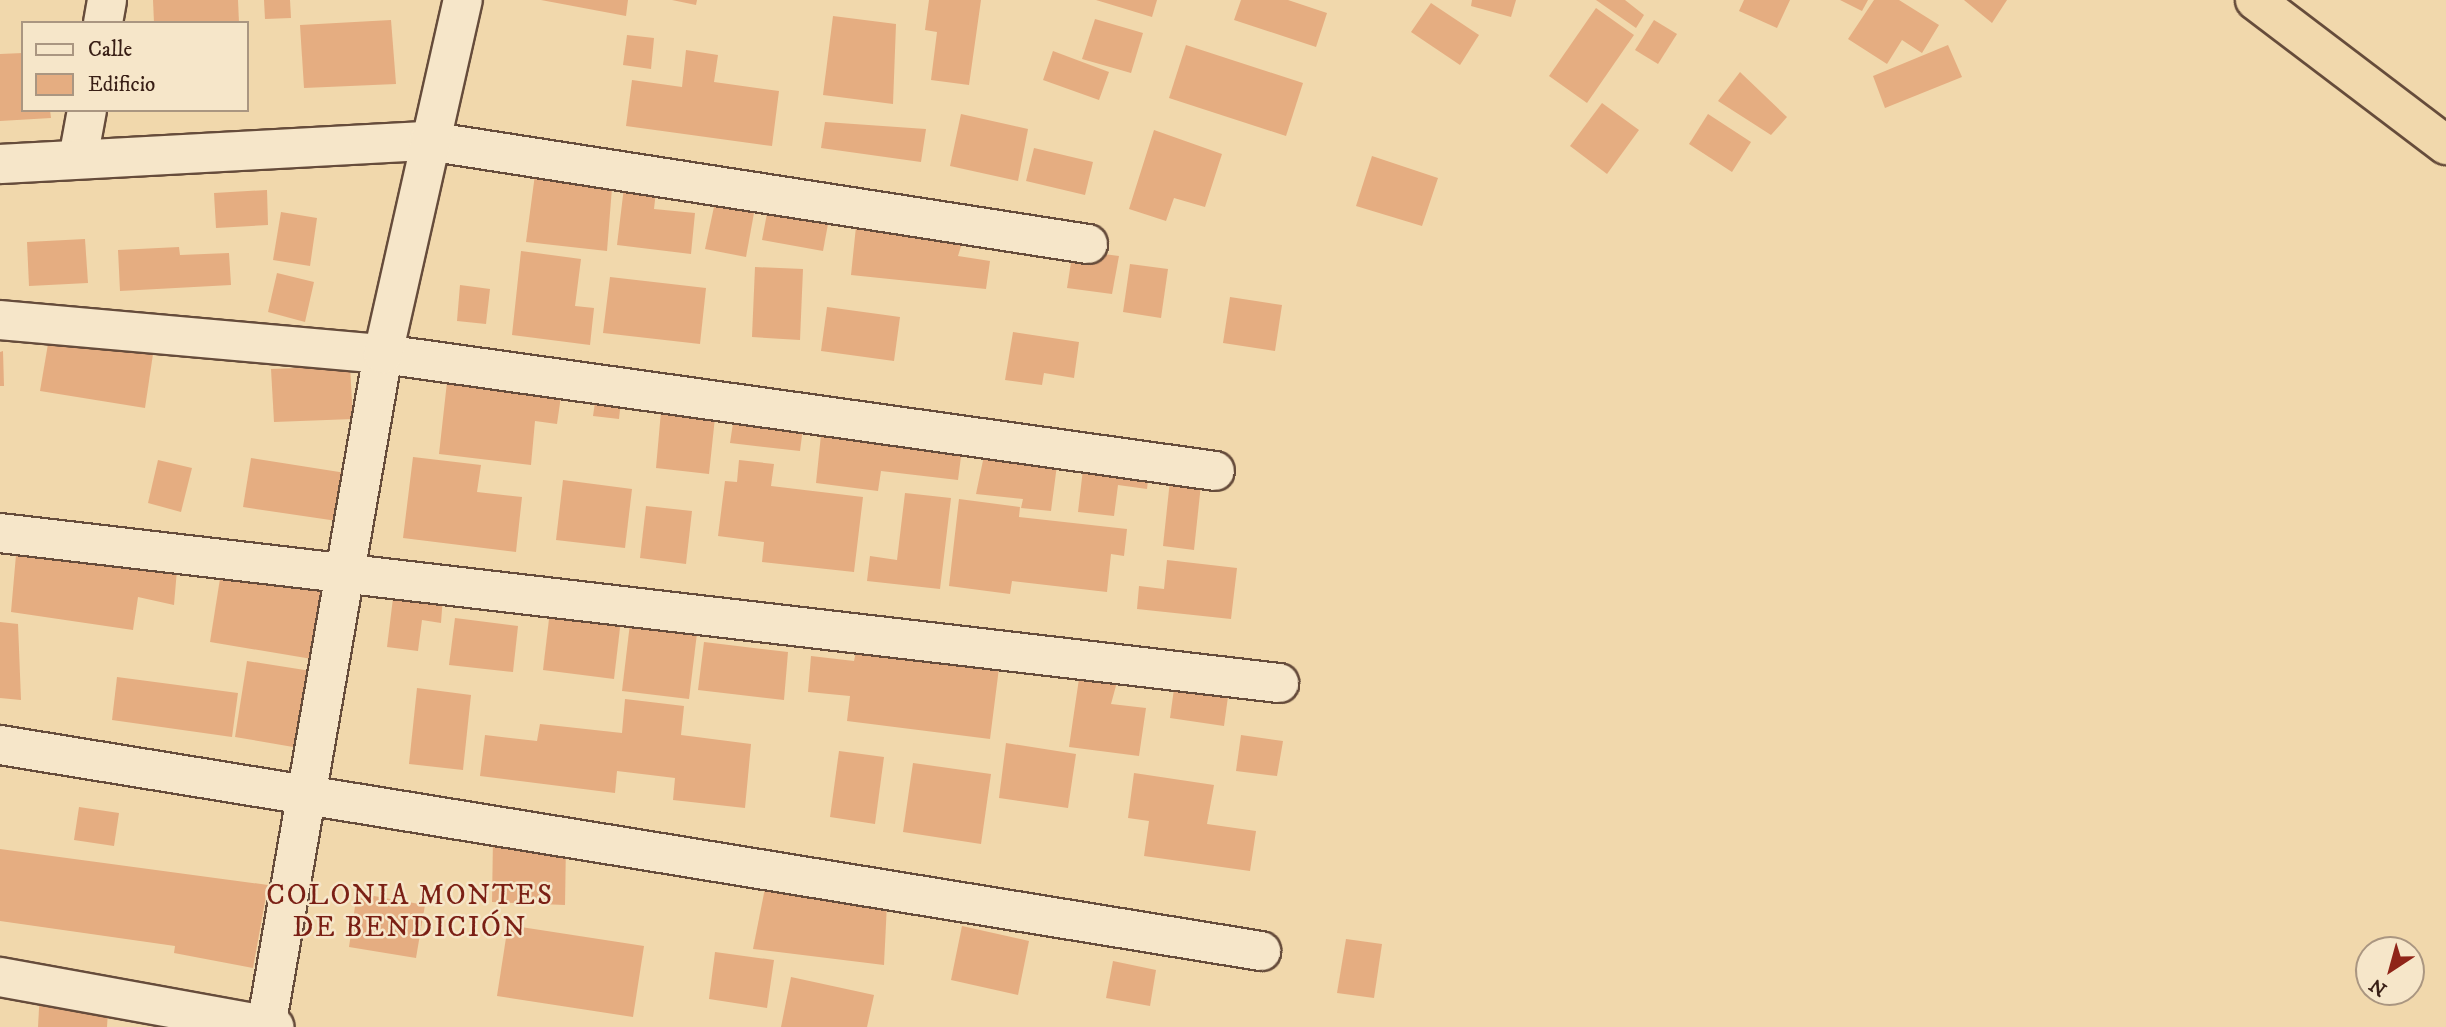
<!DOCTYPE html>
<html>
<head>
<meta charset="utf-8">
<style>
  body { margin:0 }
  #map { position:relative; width:2446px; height:1027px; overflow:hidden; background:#f1d8ac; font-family:"IM FELL DW Pica",serif }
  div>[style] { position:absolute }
  .building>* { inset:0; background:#e5ad81 }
  .roads { filter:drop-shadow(2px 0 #664c3b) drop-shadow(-2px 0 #664c3b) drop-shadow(0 2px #664c3b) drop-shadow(0 -2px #664c3b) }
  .minor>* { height:38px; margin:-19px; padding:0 19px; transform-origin:19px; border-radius:19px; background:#f6e6c9 }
  .highway>* { height:38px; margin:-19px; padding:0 19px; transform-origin:19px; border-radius:19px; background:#f1d8ac }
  span { translate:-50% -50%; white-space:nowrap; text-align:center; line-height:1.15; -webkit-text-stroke:5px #f6e6c9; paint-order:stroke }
  .neighbourhood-label { font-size:28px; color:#7a1f14; letter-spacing:2px }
  .legend { position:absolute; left:21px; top:21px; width:228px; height:91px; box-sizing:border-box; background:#f6e6c9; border:2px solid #aa9681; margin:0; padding:9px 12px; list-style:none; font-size:21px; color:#381e15 }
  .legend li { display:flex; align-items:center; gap:14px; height:35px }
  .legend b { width:35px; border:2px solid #aa9681 }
  .north { position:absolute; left:2355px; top:936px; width:70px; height:70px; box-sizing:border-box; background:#f6e6c9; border:2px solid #aa9681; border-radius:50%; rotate:216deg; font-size:19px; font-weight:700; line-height:28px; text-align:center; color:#381e15 }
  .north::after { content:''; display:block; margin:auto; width:24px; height:32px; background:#8f2418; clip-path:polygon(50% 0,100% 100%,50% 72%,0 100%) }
</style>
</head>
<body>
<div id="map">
  <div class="building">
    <div style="clip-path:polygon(153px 0,238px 0,239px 23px,154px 23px)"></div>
    <div style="clip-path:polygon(264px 0,290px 0,291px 18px,265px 19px)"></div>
    <div style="clip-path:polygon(541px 0,628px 0,626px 16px)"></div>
    <div style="clip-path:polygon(672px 0,697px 0,696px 5px)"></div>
    <div style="clip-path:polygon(929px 0,981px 0,969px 85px,931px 80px,937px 32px,925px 30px)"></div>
    <div style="clip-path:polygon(1096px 0,1157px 0,1152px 17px)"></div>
    <div style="clip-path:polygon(1241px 0,1288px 0,1327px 13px,1316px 47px,1234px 20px)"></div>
    <div style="clip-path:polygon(1472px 0,1516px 0,1511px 17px,1471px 6px)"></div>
    <div style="clip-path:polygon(1596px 0,1625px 0,1644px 15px,1636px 28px)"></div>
    <div style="clip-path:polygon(1744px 0,1790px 0,1777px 28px,1739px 11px)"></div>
    <div style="clip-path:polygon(1840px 0,1868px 0,1862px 11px)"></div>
    <div style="clip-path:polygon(1874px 0,1899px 0,1939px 25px,1922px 53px,1902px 40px,1887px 64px,1848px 39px)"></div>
    <div style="clip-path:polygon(1964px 0,2007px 0,1992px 23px)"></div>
    <div style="clip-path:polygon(1431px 3px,1479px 35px,1460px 65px,1411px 32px)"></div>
    <div style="clip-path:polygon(1596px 8px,1634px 35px,1587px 103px,1549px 76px)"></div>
    <div style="clip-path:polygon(833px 16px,896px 24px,893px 104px,823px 95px)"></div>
    <div style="clip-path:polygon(1095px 19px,1143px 33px,1131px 73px,1082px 59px)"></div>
    <div style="clip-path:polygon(391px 20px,396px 84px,304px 88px,300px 25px)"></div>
    <div style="clip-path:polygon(1654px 20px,1677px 34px,1658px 64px,1635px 50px)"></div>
    <div style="clip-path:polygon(627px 35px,654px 38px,651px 69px,623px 65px)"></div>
    <div style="clip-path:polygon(1186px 45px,1303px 83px,1286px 136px,1169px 98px)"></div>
    <div style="clip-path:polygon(1948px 45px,1962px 77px,1885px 108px,1873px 76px)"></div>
    <div style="clip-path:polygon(686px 50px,718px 55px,714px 82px,779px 91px,772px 146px,626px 126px,632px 80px,682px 87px)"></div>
    <div style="clip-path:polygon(1053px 51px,1109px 72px,1099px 100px,1043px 80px)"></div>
    <div style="clip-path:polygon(23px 53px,23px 110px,50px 110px,51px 118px,0 121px,0 54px)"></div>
    <div style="clip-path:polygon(1740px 72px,1787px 117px,1771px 135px,1718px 101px)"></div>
    <div style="clip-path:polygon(1602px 103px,1639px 130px,1607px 174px,1570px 146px)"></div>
    <div style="clip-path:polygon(961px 114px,1028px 129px,1018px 181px,950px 166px)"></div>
    <div style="clip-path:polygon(1708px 114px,1751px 142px,1732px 172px,1689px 144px)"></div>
    <div style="clip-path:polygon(825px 122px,926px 129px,921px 162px,821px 148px)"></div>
    <div style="clip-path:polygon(1154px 130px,1222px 154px,1205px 207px,1174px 198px,1166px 221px,1129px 209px)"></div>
    <div style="clip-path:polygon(1034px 148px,1093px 162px,1085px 195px,1026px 181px)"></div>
    <div style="clip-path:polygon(1372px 156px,1438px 178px,1422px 226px,1356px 206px)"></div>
    <div style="clip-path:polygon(536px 167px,613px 175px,607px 251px,526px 242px)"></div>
    <div style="clip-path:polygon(625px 179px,657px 183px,654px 209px,695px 213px,691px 254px,617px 245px)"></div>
    <div style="clip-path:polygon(267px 190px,268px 225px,216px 228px,214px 193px)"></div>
    <div style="clip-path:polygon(758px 191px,746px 257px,705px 249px,715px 202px)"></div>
    <div style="clip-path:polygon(771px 192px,832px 202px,823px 251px,762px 240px)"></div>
    <div style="clip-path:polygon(281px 212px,317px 218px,310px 266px,273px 260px)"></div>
    <div style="clip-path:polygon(857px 217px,966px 230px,958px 256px,990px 261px,986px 289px,851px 275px)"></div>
    <div style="clip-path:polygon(85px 239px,88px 283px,29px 286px,27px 242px)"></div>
    <div style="clip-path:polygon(179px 247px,180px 255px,229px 253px,231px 285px,120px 291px,118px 250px)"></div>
    <div style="clip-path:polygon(1073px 250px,1119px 256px,1112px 294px,1067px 288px)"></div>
    <div style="clip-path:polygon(521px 251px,581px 259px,575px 306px,594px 308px,590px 345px,512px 335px)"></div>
    <div style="clip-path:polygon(1130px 264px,1168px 269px,1161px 318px,1123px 312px)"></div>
    <div style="clip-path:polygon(755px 267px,803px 269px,800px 340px,752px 337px)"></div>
    <div style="clip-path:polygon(277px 273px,314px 282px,305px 322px,268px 312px)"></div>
    <div style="clip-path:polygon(610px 277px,706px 288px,700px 344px,603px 333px)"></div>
    <div style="clip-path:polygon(460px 285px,490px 289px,486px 324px,457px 321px)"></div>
    <div style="clip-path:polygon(1230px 297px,1282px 305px,1275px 351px,1223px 343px)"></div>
    <div style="clip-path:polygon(827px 307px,900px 317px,894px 361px,821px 351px)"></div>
    <div style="clip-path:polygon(1013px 332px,1079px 342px,1074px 378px,1044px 373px,1042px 385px,1005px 380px)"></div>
    <div style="clip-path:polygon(49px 338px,153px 354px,145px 408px,40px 391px)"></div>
    <div style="clip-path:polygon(3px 351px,4px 386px,0 386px,0 352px)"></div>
    <div style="clip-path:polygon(350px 366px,353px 419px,274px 422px,271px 369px)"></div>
    <div style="clip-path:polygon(447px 382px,561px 396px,557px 424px,535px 421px,531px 465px,439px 454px)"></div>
    <div style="clip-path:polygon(597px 389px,622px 392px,619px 419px,593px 416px)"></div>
    <div style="clip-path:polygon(662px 400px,716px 408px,709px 474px,656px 468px)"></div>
    <div style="clip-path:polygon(735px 410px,804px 420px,800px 451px,730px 443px)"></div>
    <div style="clip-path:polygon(822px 425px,963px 441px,958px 480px,881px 471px,878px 491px,816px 483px)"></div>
    <div style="clip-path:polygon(986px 446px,1149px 471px,1147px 489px,1118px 485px,1114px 516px,1078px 512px,1083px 469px,1057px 465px,1051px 511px,1021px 508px,1023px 499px,976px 494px)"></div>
    <div style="clip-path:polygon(413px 457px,481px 465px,477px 492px,522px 497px,516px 552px,403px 538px)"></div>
    <div style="clip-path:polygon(251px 458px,352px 474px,344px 522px,243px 507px)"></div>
    <div style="clip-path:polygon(158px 460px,192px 468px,181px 512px,148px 503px)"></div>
    <div style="clip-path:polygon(739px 460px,774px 464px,771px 486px,863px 497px,854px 572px,762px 562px,764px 542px,718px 536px,725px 481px,737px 482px)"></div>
    <div style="clip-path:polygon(1171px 471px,1202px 475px,1194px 550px,1163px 546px)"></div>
    <div style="clip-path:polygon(563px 480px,632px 489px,625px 548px,556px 540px)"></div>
    <div style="clip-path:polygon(905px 493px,951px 498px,940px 589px,867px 581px,870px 556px,897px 560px)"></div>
    <div style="clip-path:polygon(959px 499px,1020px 507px,1019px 517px,1127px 529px,1124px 556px,1111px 554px,1107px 592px,1012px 581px,1010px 594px,949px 586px)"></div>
    <div style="clip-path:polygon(646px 506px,692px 511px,686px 564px,640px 558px)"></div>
    <div style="clip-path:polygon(18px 532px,178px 558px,174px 605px,138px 597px,133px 630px,11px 612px)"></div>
    <div style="clip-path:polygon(1167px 560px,1237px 568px,1231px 619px,1137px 609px,1139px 586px,1164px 589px)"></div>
    <div style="clip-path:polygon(222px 566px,324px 583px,312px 659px,210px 642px)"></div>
    <div style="clip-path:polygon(394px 590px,443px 596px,441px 623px,422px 620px,418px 651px,387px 647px)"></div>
    <div style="clip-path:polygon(551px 602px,622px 611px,614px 679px,543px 670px)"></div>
    <div style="clip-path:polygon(631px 615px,698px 625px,689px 699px,622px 691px)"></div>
    <div style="clip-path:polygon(455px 618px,518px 626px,513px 672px,449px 665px)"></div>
    <div style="clip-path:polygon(0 622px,18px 624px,21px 700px,0 698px)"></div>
    <div style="clip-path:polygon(704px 642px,788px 652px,784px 700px,698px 690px)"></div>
    <div style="clip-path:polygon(858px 642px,1000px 660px,990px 739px,847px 721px,850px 696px,808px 692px,811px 656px,854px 661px)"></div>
    <div style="clip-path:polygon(247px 661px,311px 671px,299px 748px,235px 737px)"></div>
    <div style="clip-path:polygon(1081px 665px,1120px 671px,1111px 704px,1146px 708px,1139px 756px,1069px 747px)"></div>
    <div style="clip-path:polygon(1176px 674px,1230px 682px,1224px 726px,1170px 718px)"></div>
    <div style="clip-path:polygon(117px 677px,238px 693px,232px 737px,112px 720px)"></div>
    <div style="clip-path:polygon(417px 688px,471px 695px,463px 770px,409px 764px)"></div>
    <div style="clip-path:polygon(625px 699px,684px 706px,681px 735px,751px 744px,745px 808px,673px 800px,675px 778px,617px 771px,615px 793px,480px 776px,485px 735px,537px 741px,540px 724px,622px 733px)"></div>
    <div style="clip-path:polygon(1241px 735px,1283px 741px,1277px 776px,1236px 771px)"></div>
    <div style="clip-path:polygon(1006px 743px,1076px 754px,1068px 808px,999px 798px)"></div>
    <div style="clip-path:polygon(839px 751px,884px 757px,875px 824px,830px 817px)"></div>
    <div style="clip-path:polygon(913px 763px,991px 774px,981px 844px,903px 832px)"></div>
    <div style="clip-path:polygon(1134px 773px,1214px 785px,1207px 824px,1256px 831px,1250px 871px,1144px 856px,1149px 821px,1128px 818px)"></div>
    <div style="clip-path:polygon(79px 807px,119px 813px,114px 846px,74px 840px)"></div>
    <div style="clip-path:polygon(493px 839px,566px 841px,565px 905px,492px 902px)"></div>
    <div style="clip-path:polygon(0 849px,268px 885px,253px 968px,174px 953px,175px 946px,0 921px)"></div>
    <div style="clip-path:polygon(766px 883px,887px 903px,884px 965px,753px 949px)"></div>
    <div style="clip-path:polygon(357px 893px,425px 905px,416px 958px,349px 947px)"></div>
    <div style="clip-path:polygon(508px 925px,644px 946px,633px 1017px,497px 996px)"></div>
    <div style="clip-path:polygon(962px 926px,1029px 941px,1018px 995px,951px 980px)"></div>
    <div style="clip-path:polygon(1346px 939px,1382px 944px,1374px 998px,1337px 993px)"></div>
    <div style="clip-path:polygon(715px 952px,774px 960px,767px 1008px,709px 999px)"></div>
    <div style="clip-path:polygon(1113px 961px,1156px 970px,1150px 1006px,1106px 998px)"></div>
    <div style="clip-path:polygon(41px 973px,110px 978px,107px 1027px,38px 1027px)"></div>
    <div style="clip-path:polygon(791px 977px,874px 995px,867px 1027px,781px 1027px)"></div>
  </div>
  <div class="roads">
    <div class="minor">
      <div style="left:103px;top:23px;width:23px;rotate:-80deg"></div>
      <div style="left:78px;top:159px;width:50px;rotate:-79.6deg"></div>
      <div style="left:0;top:164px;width:429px;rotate:-3.1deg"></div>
      <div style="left:428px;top:141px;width:668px;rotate:8.87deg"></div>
      <div style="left:0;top:320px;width:385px;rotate:5.1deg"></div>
      <div style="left:383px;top:354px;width:840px;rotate:8deg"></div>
      <div style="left:0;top:533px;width:1288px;rotate:6.69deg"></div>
      <div style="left:0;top:745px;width:1278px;rotate:9.28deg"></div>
      <div style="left:0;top:977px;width:279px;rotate:10.3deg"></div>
      <div style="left:266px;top:1027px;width:683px;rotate:-80.14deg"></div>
      <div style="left:383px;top:354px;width:363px;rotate:-77.3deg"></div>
    </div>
    <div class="highway">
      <div style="left:2255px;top:0;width:240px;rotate:37.2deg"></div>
    </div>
  </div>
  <div class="neighbourhood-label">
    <span style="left:410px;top:912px">COLONIA MONTES<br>DE BENDICIÓN</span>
  </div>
  <ul class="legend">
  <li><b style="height:9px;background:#f6e6c9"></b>Calle</li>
  <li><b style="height:19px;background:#e5ad81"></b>Edificio</li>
  </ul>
  <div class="north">N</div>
</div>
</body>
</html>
